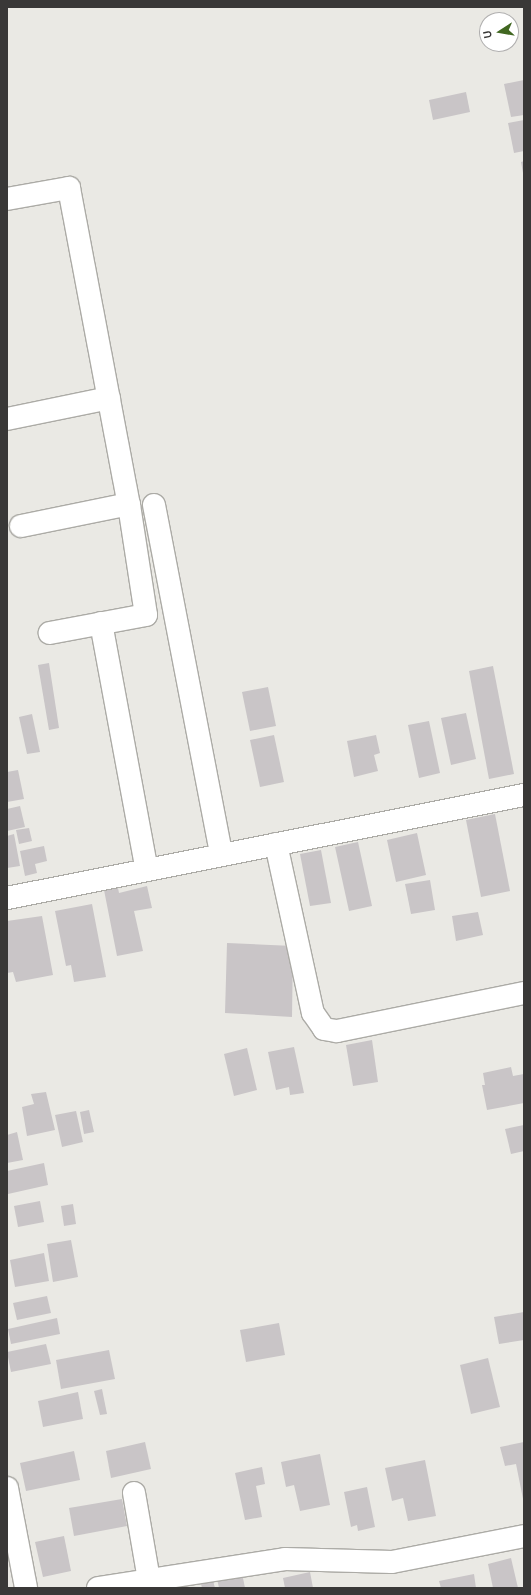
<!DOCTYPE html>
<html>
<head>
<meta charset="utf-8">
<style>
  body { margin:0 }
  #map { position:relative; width:531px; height:1595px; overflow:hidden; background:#eae9e4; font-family:Overpass,sans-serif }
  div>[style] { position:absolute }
  .building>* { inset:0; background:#c9c5c7 }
  .roads { filter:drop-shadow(1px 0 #acaba6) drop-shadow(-1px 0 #acaba6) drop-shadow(0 1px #acaba6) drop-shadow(0 -1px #acaba6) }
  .minor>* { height:22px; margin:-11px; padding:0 11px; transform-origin:11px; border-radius:11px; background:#fff }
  span { translate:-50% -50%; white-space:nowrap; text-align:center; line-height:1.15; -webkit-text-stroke:4px #fff; paint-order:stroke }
  .frame { position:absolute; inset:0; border:8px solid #393837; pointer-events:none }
  .north { position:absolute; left:479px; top:12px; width:40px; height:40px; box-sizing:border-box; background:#fff; border:1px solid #b0afaf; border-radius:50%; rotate:258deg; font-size:11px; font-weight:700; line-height:16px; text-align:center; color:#393837 }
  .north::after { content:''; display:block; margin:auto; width:14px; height:18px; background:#416721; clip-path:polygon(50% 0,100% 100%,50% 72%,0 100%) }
</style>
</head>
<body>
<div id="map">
  <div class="building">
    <div style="clip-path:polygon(524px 80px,524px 115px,511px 117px,504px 84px)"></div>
    <div style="clip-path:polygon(466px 92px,470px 112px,433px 120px,429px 100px)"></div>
    <div style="clip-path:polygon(524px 120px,524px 151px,514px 153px,508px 123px)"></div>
    <div style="clip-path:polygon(524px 161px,524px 173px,523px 173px,521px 162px)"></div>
    <div style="clip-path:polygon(49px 663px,59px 728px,49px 730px,38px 665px)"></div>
    <div style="clip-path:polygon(493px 666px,514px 774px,489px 779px,469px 671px)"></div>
    <div style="clip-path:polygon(268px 687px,276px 726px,250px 731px,242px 692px)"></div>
    <div style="clip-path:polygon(466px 713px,476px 759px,451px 765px,441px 718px)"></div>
    <div style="clip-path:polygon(32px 714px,40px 752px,27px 754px,19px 717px)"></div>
    <div style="clip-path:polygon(429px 721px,440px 773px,419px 778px,408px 725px)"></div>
    <div style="clip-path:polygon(274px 735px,284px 782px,260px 787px,250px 740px)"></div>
    <div style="clip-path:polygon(376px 735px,380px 753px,374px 755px,378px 771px,354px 777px,347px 741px)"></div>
    <div style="clip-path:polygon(18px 770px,24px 799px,7px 802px,7px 772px)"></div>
    <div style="clip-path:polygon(20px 806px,25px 827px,7px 831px,7px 809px)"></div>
    <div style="clip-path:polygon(495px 814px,510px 891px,481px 897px,466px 820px)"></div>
    <div style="clip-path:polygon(29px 828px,32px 841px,19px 844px,16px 830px)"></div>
    <div style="clip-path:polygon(417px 833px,426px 875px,396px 882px,387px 840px)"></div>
    <div style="clip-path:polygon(14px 834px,20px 866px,7px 868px,7px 836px)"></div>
    <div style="clip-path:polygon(358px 842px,372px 906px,349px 911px,335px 847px)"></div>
    <div style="clip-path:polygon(44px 846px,47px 861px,35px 864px,37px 873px,25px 876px,20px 851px)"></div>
    <div style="clip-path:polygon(321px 850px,331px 903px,310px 906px,300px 854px)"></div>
    <div style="clip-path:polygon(430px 880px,435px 910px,411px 914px,405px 884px)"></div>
    <div style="clip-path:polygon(147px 886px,152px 908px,134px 911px,143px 951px,117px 956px,104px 890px,118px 888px,119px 893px)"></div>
    <div style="clip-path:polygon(92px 904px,106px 977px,74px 982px,71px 965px,66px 966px,55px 911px)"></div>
    <div style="clip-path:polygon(478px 912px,483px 935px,456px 941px,452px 916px)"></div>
    <div style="clip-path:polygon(42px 916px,53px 975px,16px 982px,13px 972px,7px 973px,7px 921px)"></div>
    <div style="clip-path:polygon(227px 943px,293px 946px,292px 1017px,225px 1013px)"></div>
    <div style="clip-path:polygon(372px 1040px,378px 1082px,353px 1086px,346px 1045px)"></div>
    <div style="clip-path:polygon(294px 1047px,304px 1093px,290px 1095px,289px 1087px,276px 1090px,268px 1052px)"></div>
    <div style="clip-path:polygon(247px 1048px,257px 1090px,234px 1096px,224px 1054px)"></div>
    <div style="clip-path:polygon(511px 1067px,513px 1076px,524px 1074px,524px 1103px,487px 1110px,482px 1085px,485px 1085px,483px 1073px)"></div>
    <div style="clip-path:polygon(46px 1092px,55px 1130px,27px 1136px,22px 1107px,34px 1104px,31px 1094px)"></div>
    <div style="clip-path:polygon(89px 1110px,94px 1132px,84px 1134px,80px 1112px)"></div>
    <div style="clip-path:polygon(76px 1111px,83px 1142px,62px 1147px,55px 1115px)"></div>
    <div style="clip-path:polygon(524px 1125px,524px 1151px,511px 1154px,505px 1129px)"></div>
    <div style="clip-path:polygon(17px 1132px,23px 1160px,7px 1163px,7px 1135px)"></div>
    <div style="clip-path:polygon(44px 1163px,48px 1185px,8px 1194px,7px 1171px)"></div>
    <div style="clip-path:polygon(40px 1201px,44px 1222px,18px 1227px,14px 1206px)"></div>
    <div style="clip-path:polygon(73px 1204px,76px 1224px,64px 1226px,61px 1206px)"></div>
    <div style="clip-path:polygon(71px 1240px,78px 1277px,53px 1282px,47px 1244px)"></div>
    <div style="clip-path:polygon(44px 1253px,49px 1281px,15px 1287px,10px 1260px)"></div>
    <div style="clip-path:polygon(47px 1296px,51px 1313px,17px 1320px,13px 1303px)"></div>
    <div style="clip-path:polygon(524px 1312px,524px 1340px,499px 1344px,494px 1317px)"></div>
    <div style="clip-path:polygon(57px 1318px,60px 1334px,11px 1344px,8px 1329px)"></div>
    <div style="clip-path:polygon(279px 1323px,285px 1355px,246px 1362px,240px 1330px)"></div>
    <div style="clip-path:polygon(46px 1344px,51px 1364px,11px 1372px,7px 1352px)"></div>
    <div style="clip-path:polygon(109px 1350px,115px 1379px,61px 1389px,56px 1360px)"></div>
    <div style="clip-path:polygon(488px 1358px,500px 1407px,471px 1414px,460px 1365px)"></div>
    <div style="clip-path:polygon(102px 1389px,107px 1414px,100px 1415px,94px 1391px)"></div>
    <div style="clip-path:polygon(78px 1392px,83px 1419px,43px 1427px,38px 1401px)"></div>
    <div style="clip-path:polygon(145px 1442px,151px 1469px,111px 1478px,106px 1451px)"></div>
    <div style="clip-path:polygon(524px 1442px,524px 1499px,523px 1499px,516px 1464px,505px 1466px,500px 1447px)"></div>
    <div style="clip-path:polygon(74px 1451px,80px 1480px,26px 1491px,20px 1463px)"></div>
    <div style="clip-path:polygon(320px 1454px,330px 1505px,300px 1511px,294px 1485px,286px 1487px,281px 1462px)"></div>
    <div style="clip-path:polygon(425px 1460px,436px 1516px,408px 1521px,403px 1498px,392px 1501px,385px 1468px)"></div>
    <div style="clip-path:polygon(262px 1467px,265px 1484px,256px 1486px,262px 1517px,245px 1520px,235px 1473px)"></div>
    <div style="clip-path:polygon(367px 1487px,375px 1527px,358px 1531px,357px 1525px,351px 1527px,344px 1492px)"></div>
    <div style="clip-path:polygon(122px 1499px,127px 1526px,74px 1536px,69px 1508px)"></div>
    <div style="clip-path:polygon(64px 1536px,71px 1571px,43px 1577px,35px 1542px)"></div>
    <div style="clip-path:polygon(511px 1558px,518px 1588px,493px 1588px,488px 1564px)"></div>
    <div style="clip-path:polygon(241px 1568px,245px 1588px,219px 1588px,216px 1574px)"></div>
    <div style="clip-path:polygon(310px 1572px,313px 1588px,285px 1588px,283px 1578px)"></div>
    <div style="clip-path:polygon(211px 1573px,215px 1588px,202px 1588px,199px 1575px)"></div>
    <div style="clip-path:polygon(474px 1574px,476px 1588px,441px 1588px,439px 1581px)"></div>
  </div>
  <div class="roads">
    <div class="minor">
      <div style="left:7px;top:199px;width:63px;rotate:-10.1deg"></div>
      <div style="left:69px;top:188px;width:323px;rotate:79.3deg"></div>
      <div style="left:129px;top:505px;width:111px;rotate:81.2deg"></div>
      <div style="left:146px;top:615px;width:98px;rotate:169.4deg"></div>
      <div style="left:7px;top:419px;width:104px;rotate:-11.6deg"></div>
      <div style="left:154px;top:505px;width:355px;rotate:79.1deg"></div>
      <div style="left:21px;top:526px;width:110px;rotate:-11.5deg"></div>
      <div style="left:101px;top:623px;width:251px;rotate:79.5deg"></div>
      <div style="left:276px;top:844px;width:173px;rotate:77.7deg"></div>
      <div style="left:313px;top:1013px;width:19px;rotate:55deg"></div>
      <div style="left:324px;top:1029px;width:13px;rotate:9deg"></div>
      <div style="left:337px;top:1031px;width:191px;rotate:-11.5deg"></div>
      <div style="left:7px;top:898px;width:527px;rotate:-11.27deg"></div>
      <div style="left:7px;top:1488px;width:102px;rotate:79.2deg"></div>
      <div style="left:134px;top:1493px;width:88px;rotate:80.2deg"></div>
      <div style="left:98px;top:1588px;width:189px;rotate:-8.8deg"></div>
      <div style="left:285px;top:1559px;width:107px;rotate:1.6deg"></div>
      <div style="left:392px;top:1562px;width:135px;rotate:-11.1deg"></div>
    </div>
  </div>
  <div class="frame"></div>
  <div class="north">U</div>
</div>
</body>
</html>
